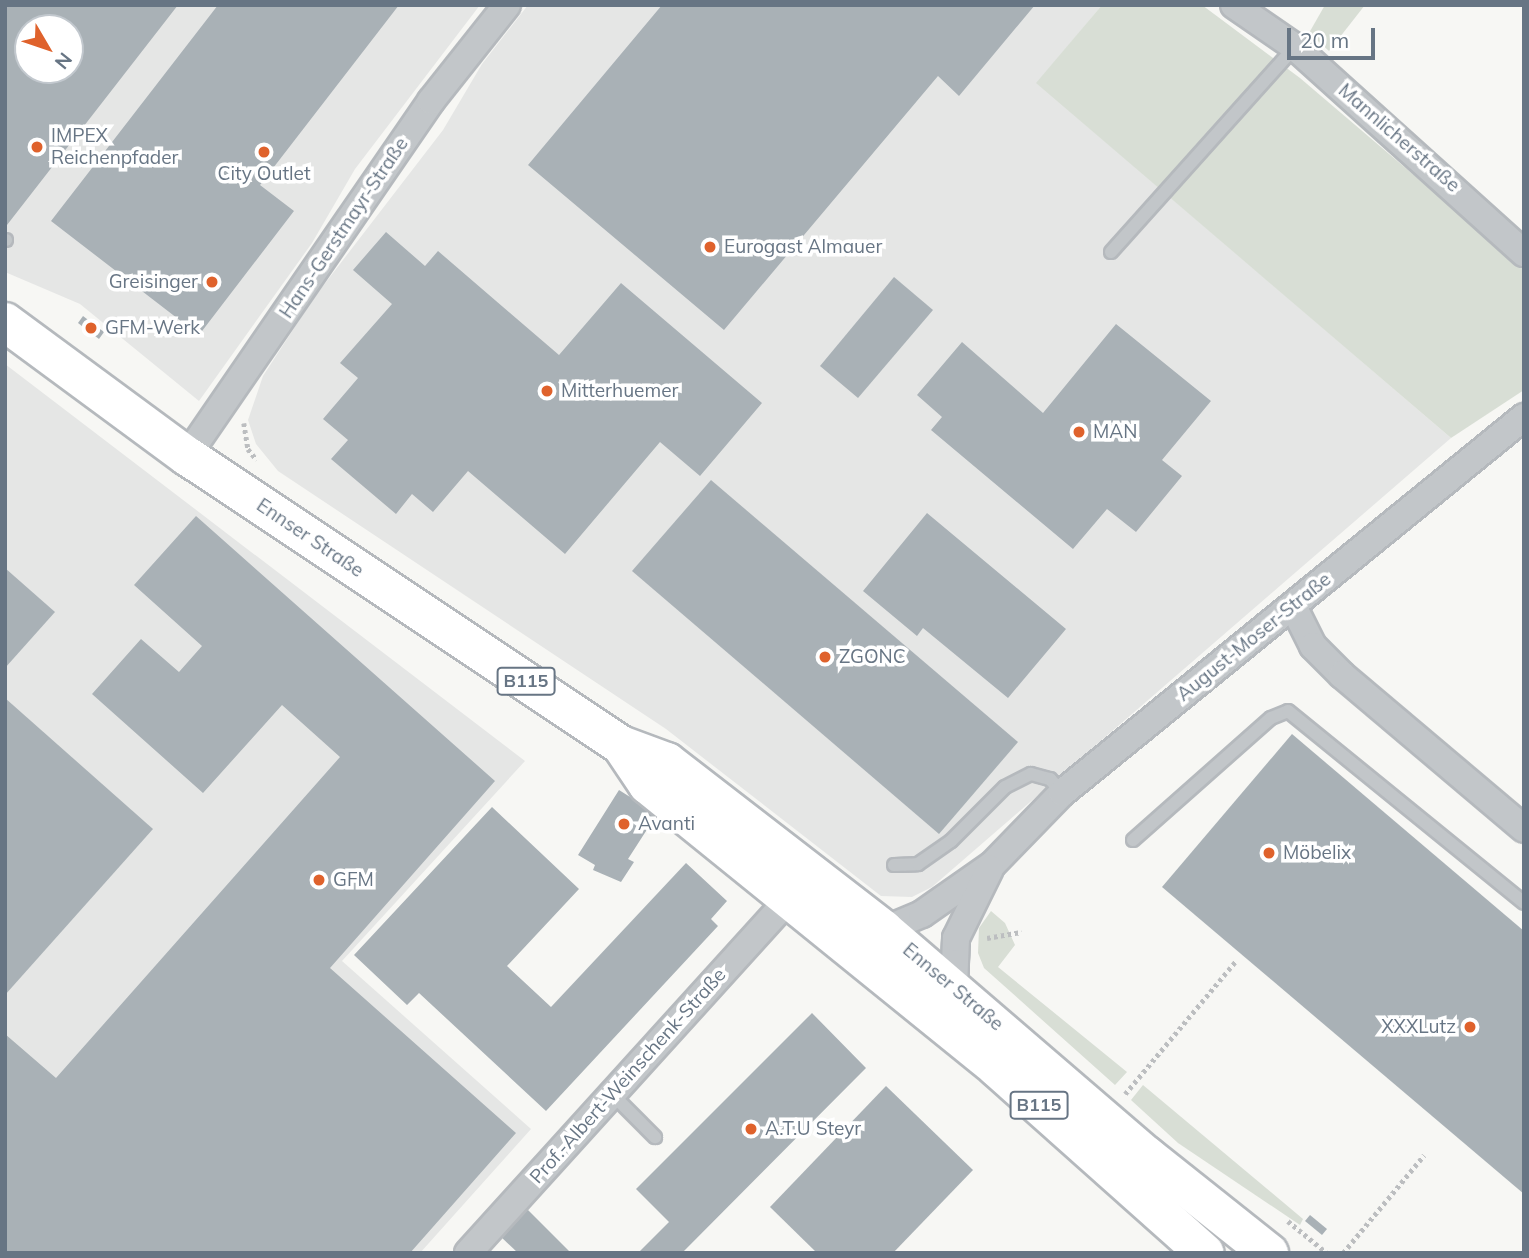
<!DOCTYPE html>
<html>
<head>
<meta charset="utf-8">
<style>
  body { margin:0 }
  #map { position:relative; width:1529px; height:1258px; overflow:hidden; background:#f7f7f4; font-family:Mulish,sans-serif }
  div>[style] { position:absolute }
  .built>* { inset:0; background:#e5e6e5 }
  .green>* { inset:0; background:#d8ded5 }
  .building>* { inset:0; background:#a9b1b6 }
  .path>* { height:4.5px; margin-top:-2.25px; transform-origin:0; background:repeating-linear-gradient(90deg,#bcbec0 0 3.5px,transparent 0 7px) }
  .roads { filter:drop-shadow(2px 0 #b5b9bd) drop-shadow(-2px 0 #b5b9bd) drop-shadow(0 2px #b5b9bd) drop-shadow(0 -2px #b5b9bd) }
  .lane>* { height:12px; margin:-6px; padding:0 6px; transform-origin:6px; border-radius:6px; background:#c2c6c9 }
  .street>* { height:26px; margin:-13px; padding:0 13px; transform-origin:13px; border-radius:13px; background:#c2c6c9 }
  .primary>* { height:38px; margin:-19px; padding:0 19px; transform-origin:19px; border-radius:19px; background:#fff }
  .dots>* { width:19px; height:19px; translate:-50% -50%; box-sizing:border-box; border:4px solid #fff; border-radius:50% }
  span { translate:-50% -50%; white-space:nowrap; text-align:center; line-height:1.15; -webkit-text-stroke:7px #fff; paint-order:stroke }
  .shield-label span { padding:2px 5px; background:#fff; border:2px solid; border-radius:5px; -webkit-text-stroke-width:0 }
  .shield-label { font-size:18px; color:#677584; font-weight:700 }
  .poi-label { font-size:19px; color:#677584 }
  .left { translate:0 -50%; text-align:left }
  .right { translate:-100% -50%; text-align:right }
  .street-label { font-size:19px; color:#677584 }
  .frame { position:absolute; inset:0; border:7px solid #677584; pointer-events:none }
  .north { position:absolute; left:14px; top:14px; width:70px; height:70px; box-sizing:border-box; background:#fff; border:2px solid #c2c8ce; border-radius:50%; rotate:129deg; font-size:19px; font-weight:700; line-height:28px; text-align:center; color:#677584 }
  .north::after { content:''; display:block; margin:auto; width:24px; height:32px; background:#df622c; clip-path:polygon(50% 0,100% 100%,50% 72%,0 100%) }
  .scale { position:absolute; left:1287px; top:28px; width:88px; height:32px; box-sizing:border-box; border:4px solid #677584; border-top:0; padding-left:9px; font-size:21px; line-height:24px; white-space:nowrap; color:#677584; -webkit-text-stroke:5px #fff; paint-order:stroke }
</style>
</head>
<body>
<div id="map">
  <div class="built">
    <div style="clip-path:polygon(evenodd,5px 5px,480px 5px,355px 169px,312px 243px,199px 401px,80px 304px,5px 272px,5px 5px,28px 28px,70px 28px,70px 70px,28px 70px,28px 28px)"></div>
    <div style="clip-path:polygon(528px 5px,1102px 5px,1037px 83px,1451px 438px,932px 887px,912px 897px,881px 896px,666px 729px,278px 471px,256px 444px,248px 420px,263px 376px,313px 299px,443px 130px,482px 64px)"></div>
    <div style="clip-path:polygon(5px 364px,525px 761px,342px 961px,531px 1129px,420px 1253px,5px 1253px)"></div>
  </div>
  <div class="green">
    <div style="clip-path:polygon(1102px 5px,1202px 5px,1300px 78px,1524px 269px,1524px 390px,1451px 438px,1036px 83px)"></div>
    <div style="clip-path:polygon(1325px 5px,1365px 5px,1329px 51px,1309px 33px)"></div>
    <div style="clip-path:polygon(991px 911px,1005px 923px,1015px 945px,998px 967px,1127px 1072px,1115px 1085px,984px 968px,978px 953px,979px 928px)"></div>
    <div style="clip-path:polygon(1143px 1085px,1303px 1219px,1300px 1225px,1178px 1143px,1131px 1100px)"></div>
  </div>
  <div class="building">
    <div style="clip-path:polygon(evenodd,5px 5px,178px 5px,7px 225px,5px 223px,5px 5px,28px 28px,70px 28px,70px 70px,28px 70px,28px 28px)"></div>
    <div style="clip-path:polygon(218px 5px,399px 5px,260px 185px,294px 211px,199px 335px,51px 221px)"></div>
    <div style="clip-path:polygon(662px 5px,1035px 5px,959px 96px,938px 76px,724px 330px,528px 165px)"></div>
    <div style="clip-path:polygon(386px 232px,425px 266px,438px 251px,559px 355px,621px 283px,762px 403px,700px 476px,660px 442px,565px 554px,468px 471px,433px 512px,412px 494px,396px 514px,331px 459px,348px 440px,323px 419px,358px 378px,340px 363px,392px 304px,353px 270px)"></div>
    <div style="clip-path:polygon(894px 277px,933px 310px,858px 398px,820px 366px)"></div>
    <div style="clip-path:polygon(83px 316px,104px 332px,99px 339px,78px 323px)"></div>
    <div style="clip-path:polygon(1116px 324px,1211px 401px,1162px 460px,1182px 476px,1136px 532px,1107px 509px,1073px 549px,931px 430px,942px 417px,917px 395px,962px 342px,1043px 413px)"></div>
    <div style="clip-path:polygon(711px 480px,1018px 742px,939px 834px,632px 571px)"></div>
    <div style="clip-path:polygon(927px 513px,1066px 629px,1008px 698px,923px 628px,917px 636px,863px 591px)"></div>
    <div style="clip-path:polygon(196px 516px,495px 781px,330px 968px,516px 1133px,410px 1253px,5px 1253px,5px 1034px,56px 1078px,340px 757px,282px 705px,203px 793px,92px 694px,141px 639px,179px 672px,202px 646px,134px 585px)"></div>
    <div style="clip-path:polygon(5px 568px,55px 612px,5px 668px)"></div>
    <div style="clip-path:polygon(5px 698px,153px 829px,5px 995px)"></div>
    <div style="clip-path:polygon(1292px 734px,1524px 931px,1524px 1194px,1162px 887px)"></div>
    <div style="clip-path:polygon(619px 790px,657px 814px,628px 859px,634px 862px,621px 882px,593px 870px,595px 865px,578px 855px)"></div>
    <div style="clip-path:polygon(492px 807px,579px 889px,507px 966px,551px 1007px,686px 863px,727px 901px,711px 919px,718px 926px,546px 1111px,419px 993px,407px 1005px,354px 955px)"></div>
    <div style="clip-path:polygon(812px 1013px,866px 1068px,682px 1253px,638px 1253px,669px 1222px,636px 1189px)"></div>
    <div style="clip-path:polygon(886px 1086px,973px 1170px,893px 1253px,817px 1253px,770px 1207px)"></div>
    <div style="clip-path:polygon(526px 1208px,571px 1253px,518px 1253px,499px 1235px)"></div>
    <div style="clip-path:polygon(1310px 1215px,1327px 1229px,1322px 1235px,1305px 1221px)"></div>
  </div>
  <div class="path">
    <div style="left:244px;top:423px;width:26px;rotate:81deg"></div>
    <div style="left:248px;top:449px;width:14px;rotate:51deg"></div>
    <div style="left:987px;top:938px;width:35px;rotate:-10deg"></div>
    <div style="left:1125px;top:1094px;width:173px;rotate:-50.2deg"></div>
    <div style="left:1288px;top:1221px;width:50px;rotate:39.4deg"></div>
    <div style="left:1343px;top:1253px;width:127px;rotate:-50.4deg"></div>
  </div>
  <div class="roads">
    <div class="lane">
      <div style="left:5px;top:240px;width:1px"></div>
      <div style="left:1111px;top:252px;width:275px;rotate:-48.1deg"></div>
      <div style="left:1133px;top:840px;width:184px;rotate:-41.5deg"></div>
      <div style="left:1271px;top:718px;width:18px;rotate:-22deg"></div>
      <div style="left:1288px;top:711px;width:304px;rotate:39.1deg"></div>
      <div style="left:894px;top:865px;width:24px;rotate:-2deg"></div>
      <div style="left:918px;top:864px;width:40px;rotate:-34.9deg"></div>
      <div style="left:951px;top:841px;width:76px;rotate:-45deg"></div>
      <div style="left:1005px;top:787px;width:29px;rotate:-27deg"></div>
      <div style="left:1031px;top:774px;width:20px;rotate:15deg"></div>
      <div style="left:1050px;top:779px;width:18px;rotate:49deg"></div>
      <div style="left:612px;top:1094px;width:61px;rotate:45deg"></div>
    </div>
    <div class="street">
      <div style="left:1234px;top:5px;width:74px;rotate:34.5deg"></div>
      <div style="left:1295px;top:47px;width:308px;rotate:42deg"></div>
      <div style="left:187px;top:456px;width:431px;rotate:-55.5deg"></div>
      <div style="left:431px;top:101px;width:122px;rotate:-51.6deg"></div>
      <div style="left:1293px;top:606px;width:45px;rotate:63.4deg"></div>
      <div style="left:1313px;top:646px;width:41px;rotate:45deg"></div>
      <div style="left:1342px;top:675px;width:238px;rotate:40.2deg"></div>
      <div style="left:884px;top:930px;width:41px;rotate:-22.8deg"></div>
      <div style="left:922px;top:914px;width:85px;rotate:-35deg"></div>
      <div style="left:992px;top:865px;width:100px;rotate:-45.8deg"></div>
      <div style="left:1062px;top:793px;width:596px;rotate:-39.14deg"></div>
      <div style="left:954px;top:988px;width:50px;rotate:-87.7deg"></div>
      <div style="left:956px;top:938px;width:77px;rotate:-63.8deg"></div>
      <div style="left:468px;top:1253px;width:476px;rotate:-47.8deg"></div>
    </div>
    <div class="primary">
      <div style="left:5px;top:322px;width:226px;rotate:36.4deg"></div>
      <div style="left:187px;top:456px;width:521px;rotate:33.66deg"></div>
      <div style="left:621px;top:745px;width:49px;rotate:20.3deg"></div>
      <div style="left:667px;top:762px;width:274px;rotate:37.7deg"></div>
      <div style="left:884px;top:930px;width:347px;rotate:40.7deg"></div>
      <div style="left:1147px;top:1156px;width:156px;rotate:38.5deg"></div>
      <div style="left:621px;top:745px;width:48px;rotate:56deg"></div>
      <div style="left:648px;top:785px;width:449px;rotate:39deg"></div>
      <div style="left:997px;top:1068px;width:278px;rotate:41.7deg"></div>
    </div>
  </div>
  <div class="dots">
    <div style="left:37px;top:147px;background:#df622c"></div>
    <div style="left:264px;top:152px;background:#df622c"></div>
    <div style="left:710px;top:247px;background:#df622c"></div>
    <div style="left:212px;top:282px;background:#df622c"></div>
    <div style="left:91px;top:328px;background:#df622c"></div>
    <div style="left:547px;top:391px;background:#df622c"></div>
    <div style="left:1079px;top:432px;background:#df622c"></div>
    <div style="left:825px;top:657px;background:#df622c"></div>
    <div style="left:624px;top:824px;background:#df622c"></div>
    <div style="left:1269px;top:853px;background:#df622c"></div>
    <div style="left:319px;top:880px;background:#df622c"></div>
    <div style="left:1470px;top:1027px;background:#df622c"></div>
    <div style="left:751px;top:1129px;background:#df622c"></div>
  </div>
  <div class="shield-label">
    <span style="left:526px;top:681px">B115</span>
    <span style="left:1039px;top:1105px">B115</span>
  </div>
  <div class="poi-label">
    <span class="left" style="left:51px;top:147px">IMPEX<br>Reichenpfader</span>
    <span style="left:264px;top:174px">City Outlet</span>
    <span class="left" style="left:724px;top:247px">Eurogast Almauer</span>
    <span class="right" style="left:198px;top:282px">Greisinger</span>
    <span class="left" style="left:105px;top:328px">GFM-Werk</span>
    <span class="left" style="left:561px;top:391px">Mitterhuemer</span>
    <span class="left" style="left:1093px;top:432px">MAN</span>
    <span class="left" style="left:839px;top:657px">ZGONC</span>
    <span class="left" style="left:638px;top:824px">Avanti</span>
    <span class="left" style="left:1283px;top:853px">Möbelix</span>
    <span class="left" style="left:333px;top:880px">GFM</span>
    <span class="right" style="left:1456px;top:1027px">XXXLutz</span>
    <span class="left" style="left:765px;top:1129px">A.T.U Steyr</span>
  </div>
  <div class="street-label">
    <span style="left:1399px;top:138px;rotate:41deg">Mannlicherstraße</span>
    <span style="left:344px;top:228px;rotate:-56deg">Hans-Gerstmayr-Straße</span>
    <span style="left:310px;top:538px;rotate:34deg">Ennser Straße</span>
    <span style="left:1254px;top:637px;rotate:-39deg">August-Moser-Straße</span>
    <span style="left:953px;top:987px;rotate:40deg">Ennser Straße</span>
    <span style="left:628px;top:1076px;rotate:-48deg">Prof.-Albert-Weinschenk-Straße</span>
  </div>
  <div class="frame"></div>
  <div class="north">N</div>
  <div class="scale">20 m</div>
</div>
</body>
</html>
